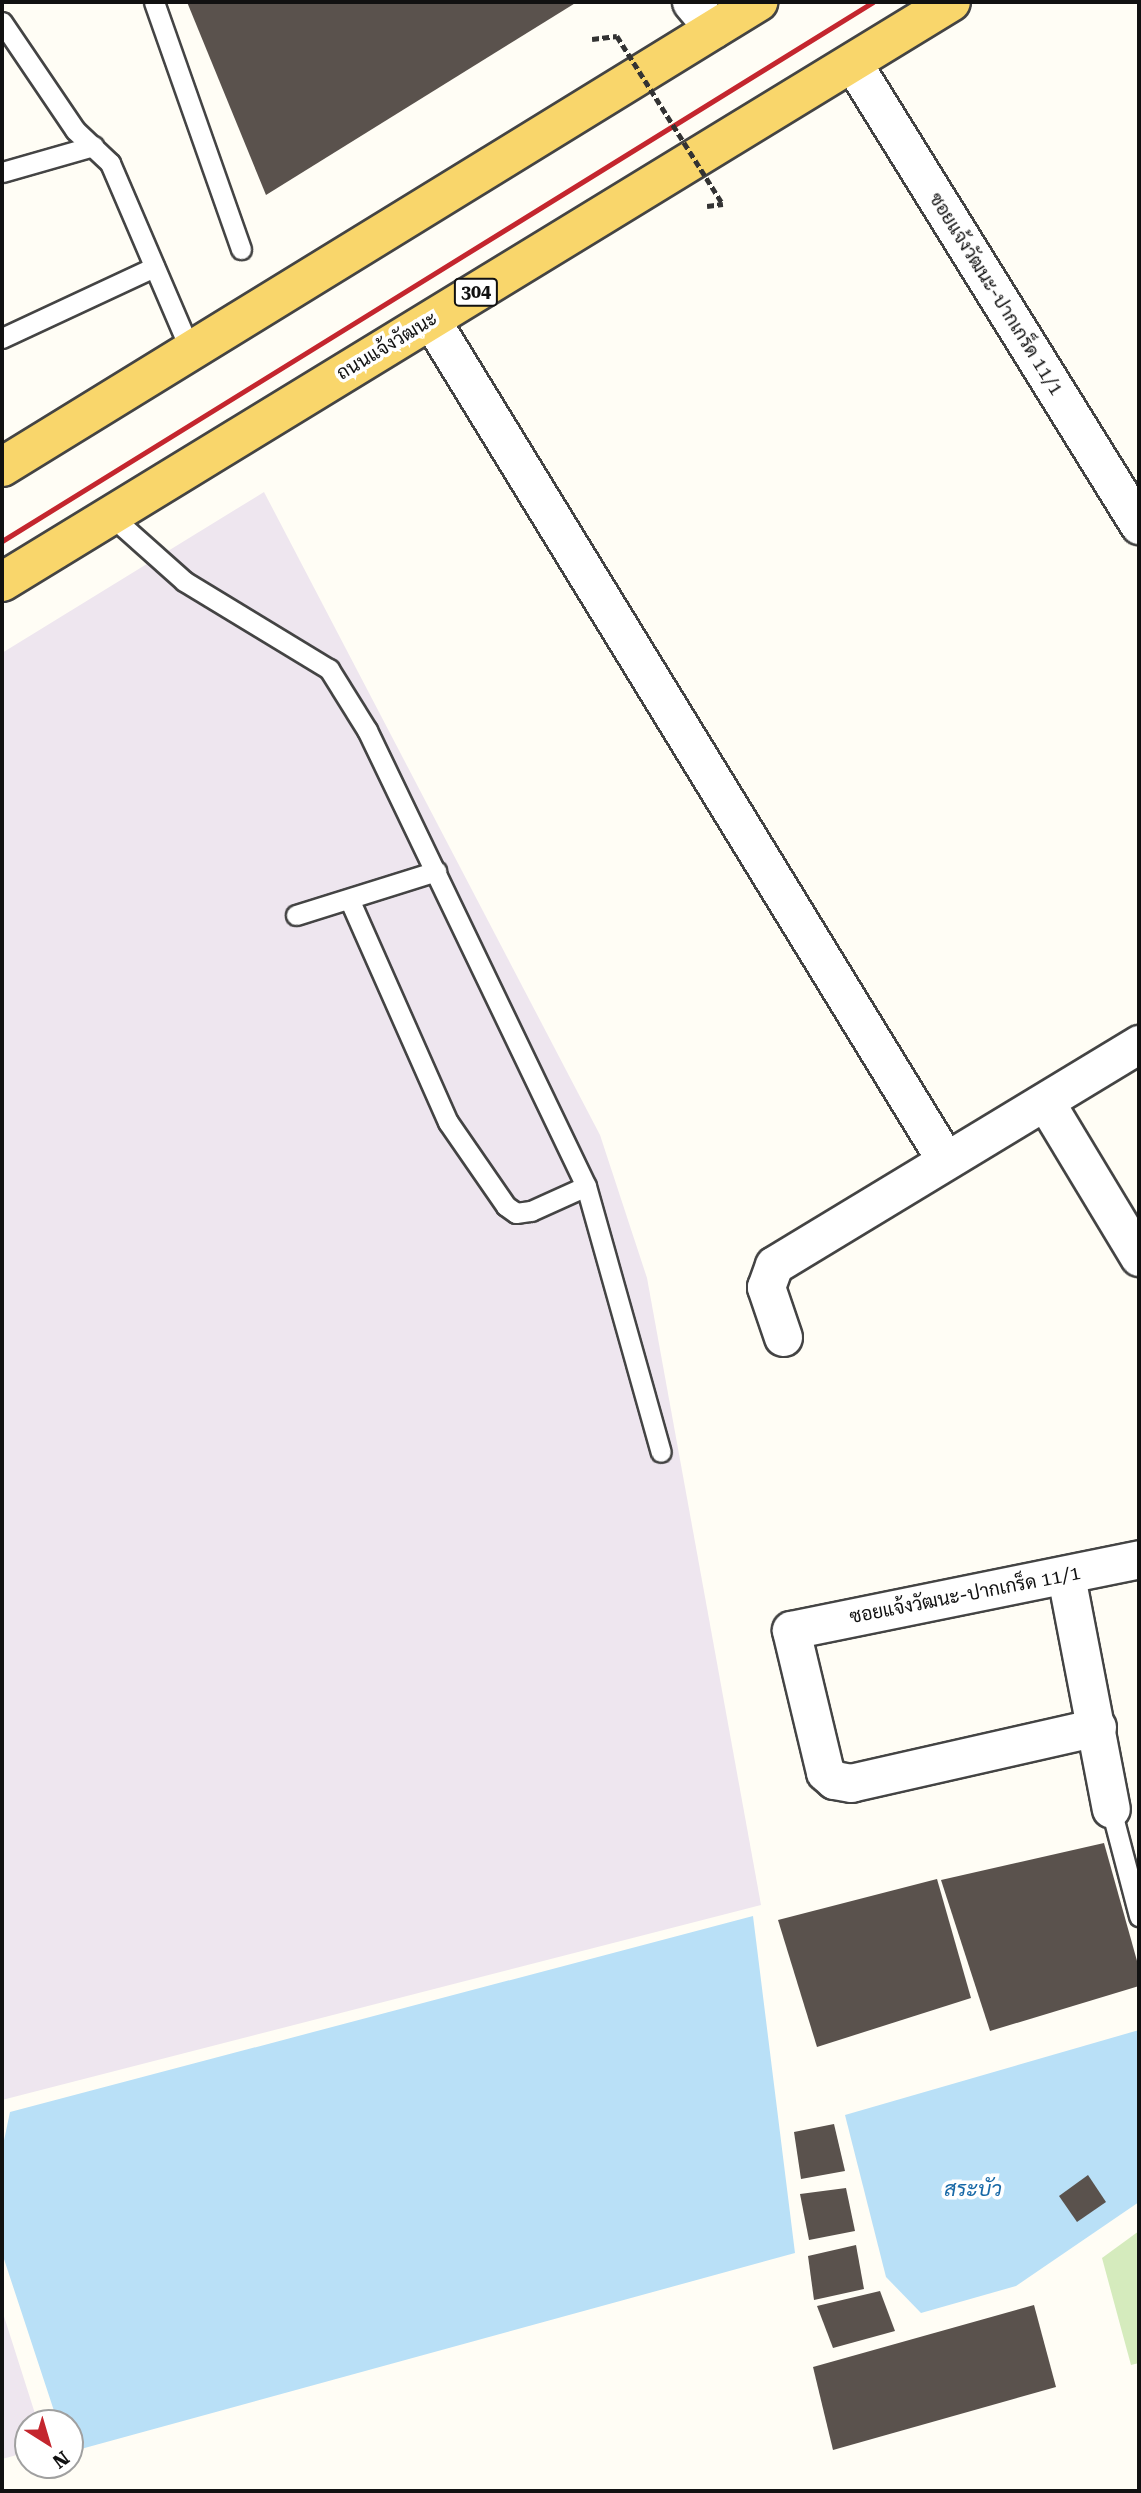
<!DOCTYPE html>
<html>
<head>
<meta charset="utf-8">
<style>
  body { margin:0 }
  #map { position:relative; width:1141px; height:2493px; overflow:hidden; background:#fffdf5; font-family:"Roboto Serif",Sarabun,serif }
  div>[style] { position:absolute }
  .industrial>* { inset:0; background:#eee6ef }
  .green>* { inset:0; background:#d5ebbd }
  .water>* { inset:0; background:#b9e0f7 }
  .building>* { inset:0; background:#5a524d }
  .path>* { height:4.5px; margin-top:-2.25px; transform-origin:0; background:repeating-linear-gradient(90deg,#333 0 7px,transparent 0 10.5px) }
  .roads { filter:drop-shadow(2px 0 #444) drop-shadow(-2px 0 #444) drop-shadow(0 2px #444) drop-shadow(0 -2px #444) }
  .service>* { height:19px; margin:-9.5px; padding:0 9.5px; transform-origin:9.5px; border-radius:9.5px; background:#fff }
  .minor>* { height:37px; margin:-18.5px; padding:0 18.5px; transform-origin:18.5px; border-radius:18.5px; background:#fff }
  .primary>* { height:38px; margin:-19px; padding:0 19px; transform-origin:19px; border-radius:19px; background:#f9d66b }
  .rail>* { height:5px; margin:-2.5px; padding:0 2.5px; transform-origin:2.5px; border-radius:2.5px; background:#c4262e }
  .path-bridge>* { height:4.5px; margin-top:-2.25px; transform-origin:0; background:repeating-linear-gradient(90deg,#333 0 7px,transparent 0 10.5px) }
  span { translate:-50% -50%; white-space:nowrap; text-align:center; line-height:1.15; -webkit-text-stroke:7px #fff; paint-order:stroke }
  .shield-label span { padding:2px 5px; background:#fff; border:2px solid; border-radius:5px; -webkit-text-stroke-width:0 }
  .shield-label { font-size:18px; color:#111; font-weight:700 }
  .street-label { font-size:19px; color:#111 }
  .water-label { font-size:21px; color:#1768a6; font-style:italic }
  .frame { position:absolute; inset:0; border:4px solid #111; pointer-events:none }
  .north { position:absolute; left:14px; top:2409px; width:70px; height:70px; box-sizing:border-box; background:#fff; border:2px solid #a0a0a0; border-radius:50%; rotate:143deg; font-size:19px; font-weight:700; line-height:28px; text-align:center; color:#111 }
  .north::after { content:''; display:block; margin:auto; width:24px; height:32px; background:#c4262e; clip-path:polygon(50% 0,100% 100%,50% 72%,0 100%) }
</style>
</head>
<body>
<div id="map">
  <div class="industrial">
    <div style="clip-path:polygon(264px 492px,600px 1135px,647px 1278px,761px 1905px,2px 2100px,2px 653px)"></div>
    <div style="clip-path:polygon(2px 2310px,38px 2423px,28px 2423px,28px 2452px,2px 2459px)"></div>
  </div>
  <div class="green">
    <div style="clip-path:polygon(1139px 2231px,1139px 2363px,1131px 2365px,1102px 2258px)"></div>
  </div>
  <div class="water">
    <div style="clip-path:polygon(753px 1916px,795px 2253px,70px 2452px,70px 2423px,58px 2423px,2px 2253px,2px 2150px,10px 2112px)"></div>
    <div style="clip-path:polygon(1139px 2030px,1139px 2202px,1016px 2286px,921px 2313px,886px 2277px,845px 2115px)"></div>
  </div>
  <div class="building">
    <div style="clip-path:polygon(187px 2px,577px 2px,266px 195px)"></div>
    <div style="clip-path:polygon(1104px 1843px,1139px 1968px,1139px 1986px,990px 2031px,941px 1880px)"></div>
    <div style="clip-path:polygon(937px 1879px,971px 1998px,817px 2047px,778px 1920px)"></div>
    <div style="clip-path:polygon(834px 2124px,845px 2171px,801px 2179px,794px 2132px)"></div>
    <div style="clip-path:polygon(1088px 2175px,1106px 2202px,1077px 2222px,1059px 2196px)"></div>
    <div style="clip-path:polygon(846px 2188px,855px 2231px,809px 2240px,800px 2194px)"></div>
    <div style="clip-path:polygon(856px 2245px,864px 2289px,814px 2300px,808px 2256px)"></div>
    <div style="clip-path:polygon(880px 2291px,895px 2331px,833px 2348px,817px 2306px)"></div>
    <div style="clip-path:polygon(1034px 2305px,1056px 2387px,833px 2450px,813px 2367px)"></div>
  </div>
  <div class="path">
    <div style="left:592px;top:39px;width:25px;rotate:-7deg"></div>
    <div style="left:707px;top:206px;width:16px;rotate:-7deg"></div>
  </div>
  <div class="roads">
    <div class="service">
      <div style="left:154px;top:2px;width:262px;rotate:70.6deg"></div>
      <div style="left:2px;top:22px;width:130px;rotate:55.9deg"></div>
      <div style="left:75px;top:130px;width:48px;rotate:43.3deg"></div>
      <div style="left:110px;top:163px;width:206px;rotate:66.8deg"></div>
      <div style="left:2px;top:172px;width:95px;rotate:-15.9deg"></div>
      <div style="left:2px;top:338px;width:168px;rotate:-25deg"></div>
      <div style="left:110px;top:515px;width:99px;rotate:41.7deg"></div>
      <div style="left:184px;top:581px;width:170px;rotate:31.3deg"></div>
      <div style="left:329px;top:669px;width:72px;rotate:58.1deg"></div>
      <div style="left:367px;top:730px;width:506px;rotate:64.35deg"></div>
      <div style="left:586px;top:1186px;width:276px;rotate:74.3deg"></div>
      <div style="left:350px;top:901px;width:242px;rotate:66.1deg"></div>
      <div style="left:448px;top:1122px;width:102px;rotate:55.4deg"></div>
      <div style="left:506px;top:1206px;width:12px;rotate:35deg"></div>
      <div style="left:516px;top:1213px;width:15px;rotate:-8deg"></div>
      <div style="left:531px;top:1211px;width:60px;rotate:-24.4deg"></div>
      <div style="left:296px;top:915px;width:147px;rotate:-17.4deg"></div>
      <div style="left:1111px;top:1809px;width:111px;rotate:75.3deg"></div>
    </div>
    <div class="minor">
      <div style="left:691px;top:2px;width:35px;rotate:50deg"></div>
      <div style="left:852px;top:62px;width:545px;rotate:58.21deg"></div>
      <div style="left:431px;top:320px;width:984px;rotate:58.51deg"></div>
      <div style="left:1046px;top:1103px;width:180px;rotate:58.9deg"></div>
      <div style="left:783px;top:1337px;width:53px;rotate:-108.8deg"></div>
      <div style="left:766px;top:1287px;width:23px;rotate:-70deg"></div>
      <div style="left:774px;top:1265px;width:427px;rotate:-31.2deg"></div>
      <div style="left:1066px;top:1576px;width:237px;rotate:79.1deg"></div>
      <div style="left:1097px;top:1727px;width:252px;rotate:167.2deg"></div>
      <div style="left:851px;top:1783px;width:17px;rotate:-170deg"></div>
      <div style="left:834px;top:1780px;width:12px;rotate:-138deg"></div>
      <div style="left:825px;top:1772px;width:146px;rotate:-103.5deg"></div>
      <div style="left:791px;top:1630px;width:355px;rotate:-11.5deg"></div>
    </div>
    <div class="primary">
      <div style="left:2px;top:467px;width:888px;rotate:-31.59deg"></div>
      <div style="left:2px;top:582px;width:1112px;rotate:-31.43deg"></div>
    </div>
  </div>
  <div class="rail">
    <div style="left:2px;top:541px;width:1024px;rotate:-31.75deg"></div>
  </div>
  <div class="path-bridge">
    <div style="left:617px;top:36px;width:199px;rotate:57.8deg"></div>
  </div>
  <div class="shield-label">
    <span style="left:476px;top:292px">304</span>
  </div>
  <div class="street-label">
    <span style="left:996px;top:294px;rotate:58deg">ซอยแจ้งวัฒนะ-ปากเกร็ด 11/1</span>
    <span style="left:387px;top:346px;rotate:-31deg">ถนนแจ้งวัฒนะ</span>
    <span style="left:965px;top:1595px;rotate:-11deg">ซอยแจ้งวัฒนะ-ปากเกร็ด 11/1</span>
  </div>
  <div class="water-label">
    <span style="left:973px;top:2189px">สระบัว</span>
  </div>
  <div class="frame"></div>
  <div class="north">N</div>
</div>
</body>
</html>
